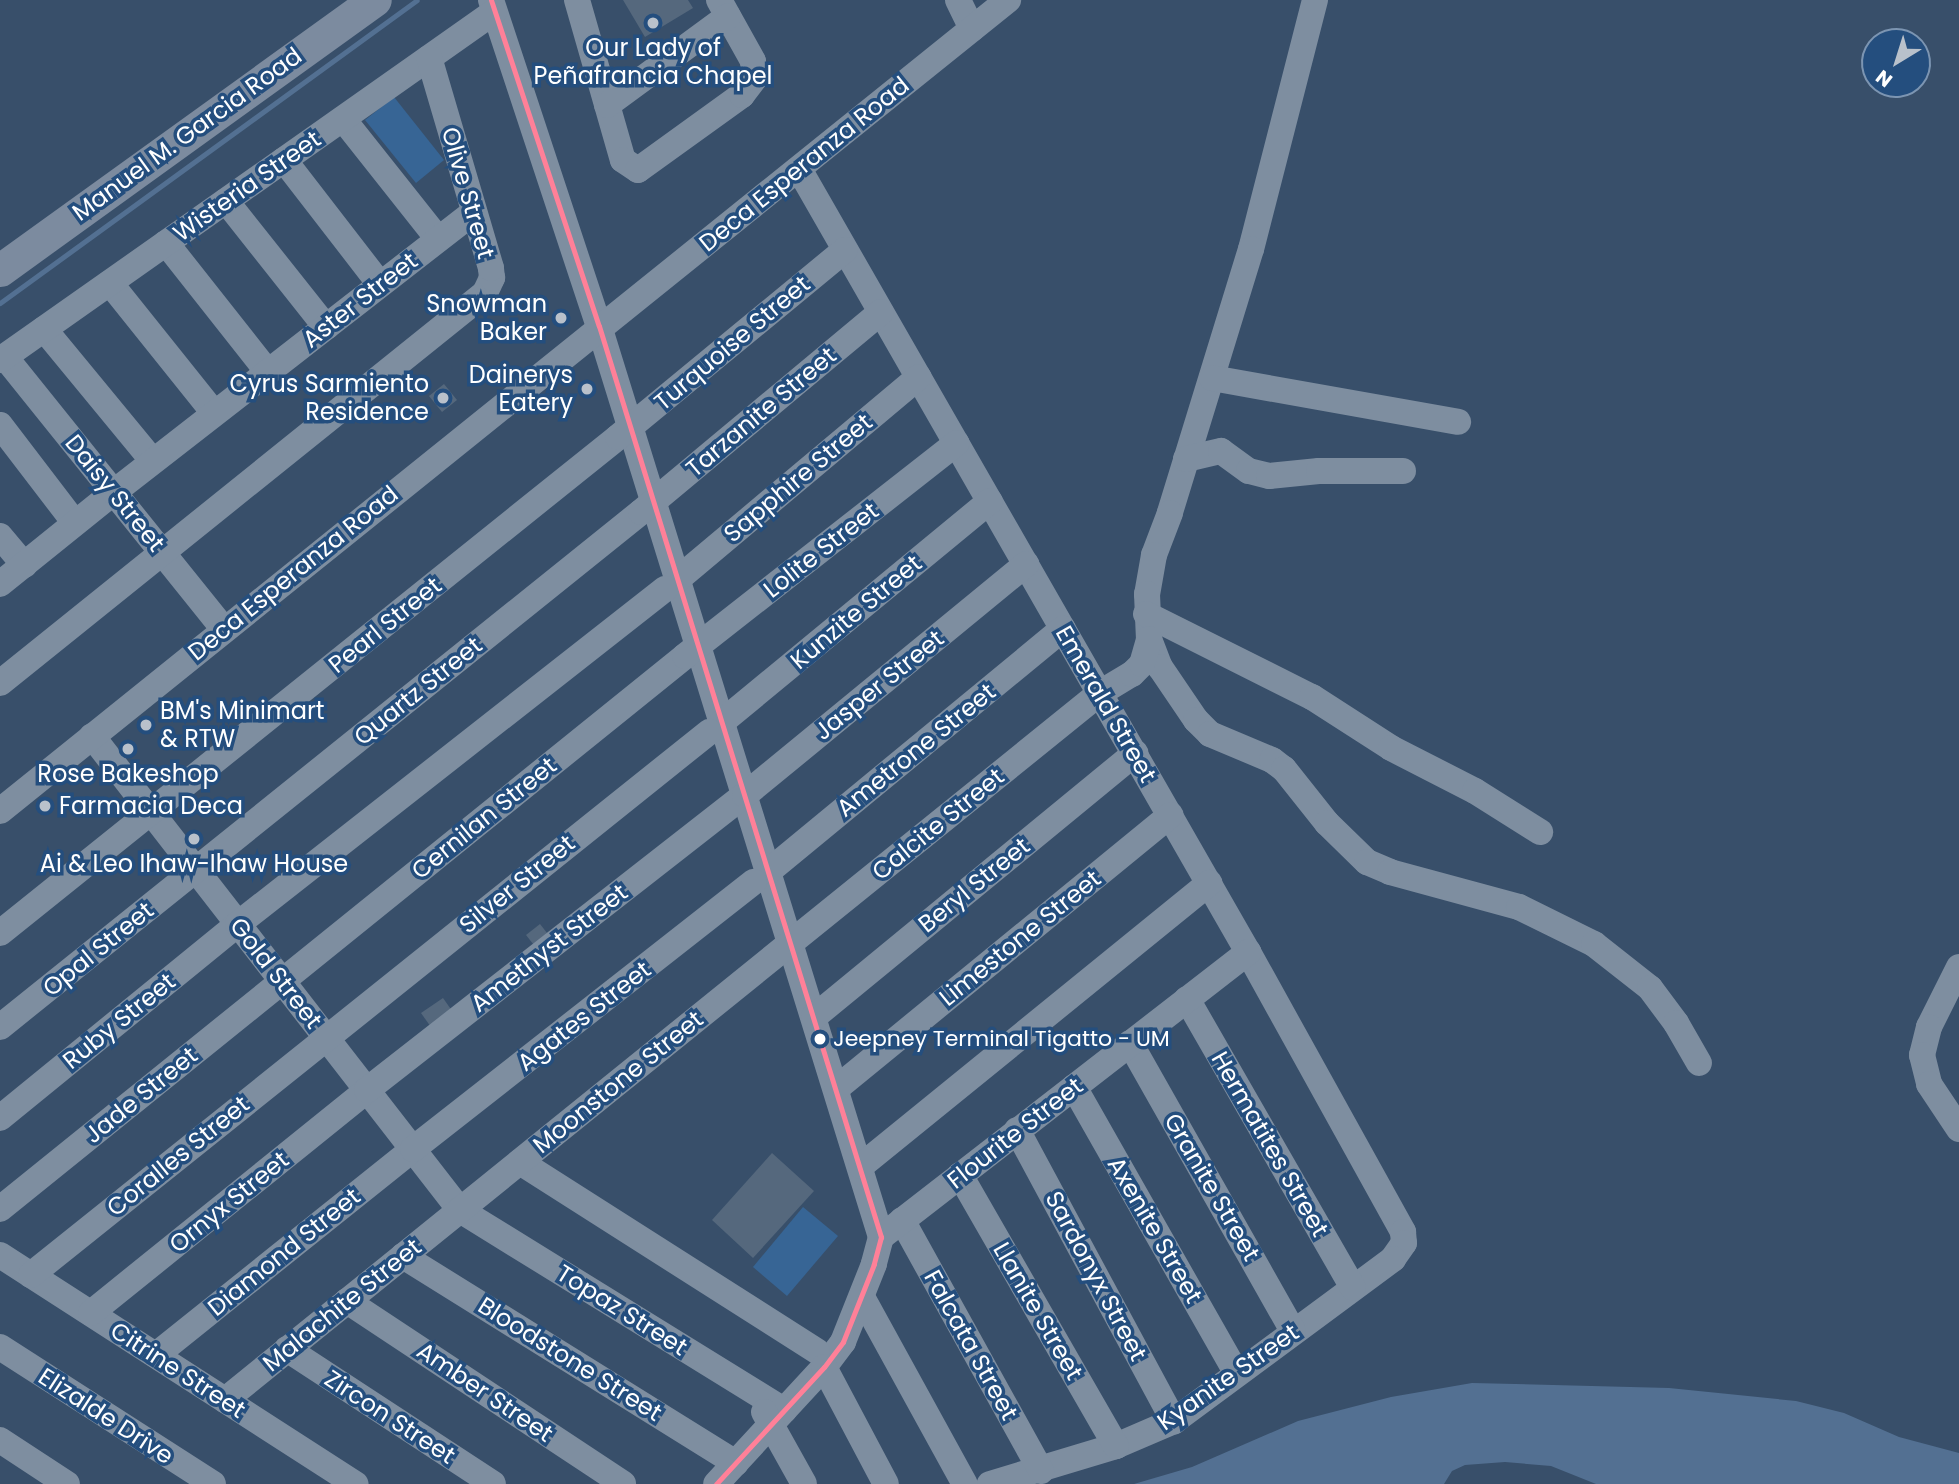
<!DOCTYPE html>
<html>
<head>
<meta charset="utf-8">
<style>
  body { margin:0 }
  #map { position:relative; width:1959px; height:1484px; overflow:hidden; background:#384f6a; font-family:Poppins,sans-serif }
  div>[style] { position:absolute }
  .green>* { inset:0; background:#376595 }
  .water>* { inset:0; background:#537092 }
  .stream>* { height:5px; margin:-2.5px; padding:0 2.5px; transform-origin:2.5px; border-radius:2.5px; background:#537092 }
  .building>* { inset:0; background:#55687d }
  .minor>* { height:26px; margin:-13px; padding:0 13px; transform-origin:13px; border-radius:13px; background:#7e8ea0 }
  .major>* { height:33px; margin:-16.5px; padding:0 16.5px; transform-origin:16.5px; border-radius:16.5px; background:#7c8b9f }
  .bus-1>* { height:5px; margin:-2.5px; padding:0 2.5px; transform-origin:2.5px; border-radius:2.5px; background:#ff8098 }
  .dots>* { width:19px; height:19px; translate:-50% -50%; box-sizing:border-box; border:4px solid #244e7e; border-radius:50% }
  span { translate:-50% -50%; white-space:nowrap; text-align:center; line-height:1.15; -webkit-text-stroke:7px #244e7e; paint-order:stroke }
  .bus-label { font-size:22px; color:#fff }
  .left { translate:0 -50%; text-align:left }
  .poi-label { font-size:24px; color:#fff }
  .right { translate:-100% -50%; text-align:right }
  .street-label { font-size:24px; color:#fff }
  .north { position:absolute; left:1861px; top:28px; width:70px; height:70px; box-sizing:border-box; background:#244e7e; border:2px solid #7c95b2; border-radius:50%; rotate:218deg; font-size:19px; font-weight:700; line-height:28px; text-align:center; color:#fff }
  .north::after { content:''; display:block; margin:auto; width:24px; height:32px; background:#b9c1cb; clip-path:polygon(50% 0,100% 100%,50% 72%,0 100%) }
</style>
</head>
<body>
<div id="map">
  <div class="green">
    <div style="clip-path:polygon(394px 97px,444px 160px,416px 183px,365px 120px)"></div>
    <div style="clip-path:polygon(803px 1207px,838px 1236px,787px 1296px,753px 1267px)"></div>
  </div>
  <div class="water">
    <div style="clip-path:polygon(1472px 1383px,1669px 1388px,1796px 1401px,1844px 1413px,1899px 1437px,1959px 1453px,1959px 1484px,1596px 1484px,1551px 1466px,1505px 1462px,1465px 1465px,1452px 1471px,1444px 1484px,1134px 1484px,1192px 1467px,1298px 1421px,1391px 1397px)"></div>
  </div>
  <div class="stream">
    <div style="left:0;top:303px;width:515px;rotate:-36deg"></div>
  </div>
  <div class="building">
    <div style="clip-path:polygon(623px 0,688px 0,693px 8px,645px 37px)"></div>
    <div style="clip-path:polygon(444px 384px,457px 400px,442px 412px,429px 396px)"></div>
    <div style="clip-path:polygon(540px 924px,551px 938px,537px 949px,526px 935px)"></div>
    <div style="clip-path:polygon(443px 998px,455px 1015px,433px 1030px,421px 1013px)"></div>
    <div style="clip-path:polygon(772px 1153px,814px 1191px,753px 1258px,712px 1220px)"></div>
  </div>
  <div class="minor">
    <div style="left:491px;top:0;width:343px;rotate:71.7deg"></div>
    <div style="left:599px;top:326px;width:954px;rotate:72.8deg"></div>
    <div style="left:881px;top:1237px;width:28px;rotate:105deg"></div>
    <div style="left:874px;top:1264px;width:84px;rotate:111.7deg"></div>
    <div style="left:843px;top:1342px;width:31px;rotate:127deg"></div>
    <div style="left:824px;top:1367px;width:159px;rotate:132.7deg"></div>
    <div style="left:577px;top:0;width:166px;rotate:74deg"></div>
    <div style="left:623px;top:160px;width:18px;rotate:34deg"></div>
    <div style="left:638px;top:170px;width:128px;rotate:-35.8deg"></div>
    <div style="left:742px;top:95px;width:21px;rotate:-53deg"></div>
    <div style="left:755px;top:78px;width:17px;rotate:-97deg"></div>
    <div style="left:753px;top:61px;width:70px;rotate:-119.1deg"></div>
    <div style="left:958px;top:0;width:32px;rotate:64deg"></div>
    <div style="left:1315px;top:0;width:257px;rotate:104.4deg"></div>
    <div style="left:1251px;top:249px;width:276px;rotate:107.1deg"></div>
    <div style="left:1170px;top:513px;width:45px;rotate:110.9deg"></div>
    <div style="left:1154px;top:555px;width:40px;rotate:100deg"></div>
    <div style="left:1147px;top:594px;width:45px;rotate:87.5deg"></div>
    <div style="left:1149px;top:639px;width:30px;rotate:69deg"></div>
    <div style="left:1160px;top:667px;width:64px;rotate:55.8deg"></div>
    <div style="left:1196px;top:720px;width:20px;rotate:45deg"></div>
    <div style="left:1210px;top:734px;width:67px;rotate:22.8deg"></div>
    <div style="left:1272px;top:760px;width:15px;rotate:37deg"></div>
    <div style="left:1284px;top:769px;width:69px;rotate:51.5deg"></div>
    <div style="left:1327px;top:823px;width:56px;rotate:44.3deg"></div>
    <div style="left:1367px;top:862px;width:25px;rotate:23deg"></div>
    <div style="left:1390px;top:872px;width:134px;rotate:15.2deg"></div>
    <div style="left:1519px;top:907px;width:84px;rotate:26.3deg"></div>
    <div style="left:1594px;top:944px;width:71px;rotate:38.2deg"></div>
    <div style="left:1650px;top:988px;width:44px;rotate:53.4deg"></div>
    <div style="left:1676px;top:1023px;width:46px;rotate:60.1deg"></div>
    <div style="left:607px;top:105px;width:150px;rotate:-36.3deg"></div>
    <div style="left:343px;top:119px;width:153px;rotate:51.6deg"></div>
    <div style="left:284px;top:160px;width:157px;rotate:52.3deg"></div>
    <div style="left:799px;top:169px;width:903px;rotate:60.17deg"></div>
    <div style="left:1248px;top:952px;width:320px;rotate:61deg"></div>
    <div style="left:1403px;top:1232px;width:11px;rotate:85deg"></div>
    <div style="left:1404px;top:1243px;width:19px;rotate:125deg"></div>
    <div style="left:1393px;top:1259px;width:272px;rotate:143.5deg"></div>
    <div style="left:1174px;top:1421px;width:63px;rotate:156.7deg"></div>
    <div style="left:1116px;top:1446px;width:132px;rotate:163.2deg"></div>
    <div style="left:226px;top:201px;width:161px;rotate:51.6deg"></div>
    <div style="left:166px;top:243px;width:164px;rotate:51.7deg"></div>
    <div style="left:110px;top:283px;width:166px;rotate:51.3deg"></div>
    <div style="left:44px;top:329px;width:171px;rotate:50.5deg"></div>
    <div style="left:5px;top:357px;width:349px;rotate:51.2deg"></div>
    <div style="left:0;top:360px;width:604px;rotate:-35.16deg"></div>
    <div style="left:1212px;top:378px;width:250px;rotate:10.1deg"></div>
    <div style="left:0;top:425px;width:123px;rotate:52.6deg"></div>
    <div style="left:1186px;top:459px;width:36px;rotate:-13deg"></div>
    <div style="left:1221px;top:451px;width:34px;rotate:36deg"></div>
    <div style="left:1249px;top:471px;width:21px;rotate:14deg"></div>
    <div style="left:1269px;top:476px;width:50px;rotate:-5.7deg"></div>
    <div style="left:1319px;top:471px;width:84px"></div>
    <div style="left:0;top:536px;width:38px;rotate:50deg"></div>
    <div style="left:678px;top:579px;width:314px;rotate:-40deg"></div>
    <div style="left:0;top:584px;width:146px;rotate:-38.9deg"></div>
    <div style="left:114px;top:492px;width:456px;rotate:-37.9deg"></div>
    <div style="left:1146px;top:614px;width:186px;rotate:26.6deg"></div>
    <div style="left:1312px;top:697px;width:94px;rotate:32.8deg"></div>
    <div style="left:1391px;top:748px;width:94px;rotate:27.1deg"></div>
    <div style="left:1475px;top:791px;width:77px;rotate:32.2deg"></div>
    <div style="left:0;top:683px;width:622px;rotate:-38.8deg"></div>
    <div style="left:485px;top:293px;width:17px;rotate:-65deg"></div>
    <div style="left:492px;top:278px;width:10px;rotate:-96deg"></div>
    <div style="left:491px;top:268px;width:219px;rotate:-106.4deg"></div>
    <div style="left:722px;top:722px;width:347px;rotate:-39.5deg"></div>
    <div style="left:92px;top:736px;width:600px;rotate:52.18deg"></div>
    <div style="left:460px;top:1210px;width:381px;rotate:31.7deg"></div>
    <div style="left:0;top:811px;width:1294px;rotate:-38.82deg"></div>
    <div style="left:769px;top:871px;width:381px;rotate:-39.5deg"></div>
    <div style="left:0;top:933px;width:792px;rotate:-38.75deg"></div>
    <div style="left:618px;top:437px;width:294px;rotate:-39.5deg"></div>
    <div style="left:1959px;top:967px;width:67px;rotate:116.6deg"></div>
    <div style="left:1929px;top:1027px;width:29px;rotate:104deg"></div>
    <div style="left:1922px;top:1055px;width:30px;rotate:76deg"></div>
    <div style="left:1929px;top:1084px;width:54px;rotate:56.3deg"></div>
    <div style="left:1187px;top:999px;width:333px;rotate:60.1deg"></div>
    <div style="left:814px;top:1017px;width:416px;rotate:-39.4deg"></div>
    <div style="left:0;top:1027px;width:822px;rotate:-38.78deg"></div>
    <div style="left:641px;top:512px;width:312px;rotate:-39.8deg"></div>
    <div style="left:1130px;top:1043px;width:331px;rotate:60.5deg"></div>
    <div style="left:1074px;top:1087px;width:328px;rotate:60.4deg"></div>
    <div style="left:837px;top:1088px;width:431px;rotate:-39.3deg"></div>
    <div style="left:0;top:1118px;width:307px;rotate:-39.2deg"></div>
    <div style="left:238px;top:924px;width:543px;rotate:-38.12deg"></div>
    <div style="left:1017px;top:1130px;width:331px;rotate:61.7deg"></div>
    <div style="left:520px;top:1162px;width:352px;rotate:32.5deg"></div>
    <div style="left:861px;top:1166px;width:449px;rotate:-39.1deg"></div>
    <div style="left:960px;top:1175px;width:313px;rotate:60.1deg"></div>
    <div style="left:0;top:1209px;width:880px;rotate:-38.91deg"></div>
    <div style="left:685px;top:656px;width:345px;rotate:-38.1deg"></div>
    <div style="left:902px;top:1220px;width:287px;rotate:61deg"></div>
    <div style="left:881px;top:1237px;width:465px;rotate:-37.8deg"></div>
    <div style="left:0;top:1255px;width:423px;rotate:32.8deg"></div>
    <div style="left:403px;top:1256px;width:392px;rotate:31.9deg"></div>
    <div style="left:31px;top:1275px;width:869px;rotate:-38.69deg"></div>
    <div style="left:862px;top:1297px;width:213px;rotate:61.2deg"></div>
    <div style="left:347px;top:1301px;width:331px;rotate:33.5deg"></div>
    <div style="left:91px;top:1313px;width:355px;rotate:-38.9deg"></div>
    <div style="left:367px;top:1090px;width:479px;rotate:-38deg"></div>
    <div style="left:745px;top:795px;width:364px;rotate:-39.4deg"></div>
    <div style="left:0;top:1347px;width:253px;rotate:32.7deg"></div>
    <div style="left:287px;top:1349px;width:246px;rotate:33.2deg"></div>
    <div style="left:156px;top:1355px;width:329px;rotate:-38.7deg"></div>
    <div style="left:413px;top:1149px;width:433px;rotate:-38.1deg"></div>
    <div style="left:824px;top:1367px;width:132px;rotate:62.1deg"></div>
    <div style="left:225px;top:1400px;width:1125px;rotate:-38.94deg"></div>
    <div style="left:1100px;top:693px;width:37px;rotate:-31deg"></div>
    <div style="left:1132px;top:674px;width:14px;rotate:-45deg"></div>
    <div style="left:1142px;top:664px;width:26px;rotate:-74deg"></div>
    <div style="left:764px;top:1412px;width:82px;rotate:60.9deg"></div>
    <div style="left:0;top:1440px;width:80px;rotate:33.3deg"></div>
  </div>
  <div class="major">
    <div style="left:0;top:270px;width:462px;rotate:-35.8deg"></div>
  </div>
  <div class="bus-1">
    <div style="left:491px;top:0;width:343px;rotate:71.7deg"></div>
    <div style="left:599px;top:326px;width:954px;rotate:72.8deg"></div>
    <div style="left:881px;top:1237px;width:28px;rotate:105deg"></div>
    <div style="left:874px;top:1264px;width:84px;rotate:111.7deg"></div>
    <div style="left:843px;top:1342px;width:31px;rotate:127deg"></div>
    <div style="left:824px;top:1367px;width:159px;rotate:132.7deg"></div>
  </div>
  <div class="dots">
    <div style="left:653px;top:23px;background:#b9c1cb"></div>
    <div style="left:561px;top:318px;background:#b9c1cb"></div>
    <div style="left:587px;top:389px;background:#b9c1cb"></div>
    <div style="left:443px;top:398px;background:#b9c1cb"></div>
    <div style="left:146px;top:725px;background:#b9c1cb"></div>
    <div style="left:128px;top:749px;background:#b9c1cb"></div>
    <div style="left:45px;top:806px;background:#b9c1cb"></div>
    <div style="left:194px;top:839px;background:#b9c1cb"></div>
    <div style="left:820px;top:1039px;background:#fff"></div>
  </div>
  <div class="bus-label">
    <span class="left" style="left:833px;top:1039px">Jeepney Terminal Tigatto - UM</span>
  </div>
  <div class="poi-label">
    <span style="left:653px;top:62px">Our Lady of<br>Peñafrancia Chapel</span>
    <span class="right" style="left:547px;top:318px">Snowman<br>Baker</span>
    <span class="right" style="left:573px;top:389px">Dainerys<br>Eatery</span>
    <span class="right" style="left:429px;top:398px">Cyrus Sarmiento<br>Residence</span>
    <span class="left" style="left:160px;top:725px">BM's Minimart<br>&amp; RTW</span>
    <span style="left:128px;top:774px">Rose Bakeshop</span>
    <span class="left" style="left:59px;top:806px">Farmacia Deca</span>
    <span style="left:194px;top:864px">Ai &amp; Leo Ihaw-Ihaw House</span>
  </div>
  <div class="street-label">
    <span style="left:187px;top:134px;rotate:-36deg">Manuel M. Garcia Road</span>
    <span style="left:804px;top:164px;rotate:-39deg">Deca Esperanza Road</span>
    <span style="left:247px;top:186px;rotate:-35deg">Wisteria Street</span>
    <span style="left:468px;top:193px;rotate:74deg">Olive Street</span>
    <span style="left:360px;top:300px;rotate:-38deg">Aster Street</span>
    <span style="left:732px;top:343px;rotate:-40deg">Turquoise Street</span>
    <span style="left:761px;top:412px;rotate:-40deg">Tarzanite Street</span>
    <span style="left:798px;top:478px;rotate:-40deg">Sapphire Street</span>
    <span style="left:115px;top:493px;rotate:51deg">Daisy Street</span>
    <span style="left:821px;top:550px;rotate:-38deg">Lolite Street</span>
    <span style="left:293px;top:573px;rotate:-39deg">Deca Esperanza Road</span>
    <span style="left:856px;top:612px;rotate:-40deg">Kunzite Street</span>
    <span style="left:385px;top:625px;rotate:-39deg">Pearl Street</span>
    <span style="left:879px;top:685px;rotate:-39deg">Jasper Street</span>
    <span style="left:418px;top:691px;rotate:-39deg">Quartz Street</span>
    <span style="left:1106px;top:704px;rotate:60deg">Emerald Street</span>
    <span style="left:916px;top:750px;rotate:-39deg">Ametrone Street</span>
    <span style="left:484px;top:818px;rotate:-39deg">Cernilan Street</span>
    <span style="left:938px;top:824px;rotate:-39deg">Calcite Street</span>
    <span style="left:517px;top:884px;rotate:-39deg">Silver Street</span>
    <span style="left:974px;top:885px;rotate:-39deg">Beryl Street</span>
    <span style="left:1020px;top:938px;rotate:-39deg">Limestone Street</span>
    <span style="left:549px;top:948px;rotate:-38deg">Amethyst Street</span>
    <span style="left:98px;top:949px;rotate:-39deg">Opal Street</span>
    <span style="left:276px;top:973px;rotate:52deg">Gold Street</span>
    <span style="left:584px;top:1016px;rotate:-38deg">Agates Street</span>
    <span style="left:119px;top:1021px;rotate:-39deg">Ruby Street</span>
    <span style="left:618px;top:1082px;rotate:-39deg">Moonstone Street</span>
    <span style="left:141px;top:1095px;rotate:-39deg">Jade Street</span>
    <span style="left:1015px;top:1133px;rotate:-38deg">Flourite Street</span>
    <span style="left:1270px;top:1144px;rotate:60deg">Hermatites Street</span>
    <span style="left:178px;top:1156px;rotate:-39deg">Coralles Street</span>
    <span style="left:1212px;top:1187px;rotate:60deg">Granite Street</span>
    <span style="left:229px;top:1202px;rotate:-39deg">Ornyx Street</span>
    <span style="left:1155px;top:1230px;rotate:60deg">Axenite Street</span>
    <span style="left:284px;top:1252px;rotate:-39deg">Diamond Street</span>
    <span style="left:1096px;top:1276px;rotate:62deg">Sardonyx Street</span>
    <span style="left:342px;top:1305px;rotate:-39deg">Malachite Street</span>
    <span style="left:622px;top:1310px;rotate:32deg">Topaz Street</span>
    <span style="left:1038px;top:1311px;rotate:60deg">Llanite Street</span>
    <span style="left:971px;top:1345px;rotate:61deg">Falcata Street</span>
    <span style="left:570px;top:1359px;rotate:32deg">Bloodstone Street</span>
    <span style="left:178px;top:1370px;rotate:33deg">Citrine Street</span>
    <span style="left:1228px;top:1377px;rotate:-35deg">Kyanite Street</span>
    <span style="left:485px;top:1392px;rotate:34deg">Amber Street</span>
    <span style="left:106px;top:1416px;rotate:33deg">Elizalde Drive</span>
    <span style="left:390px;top:1417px;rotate:33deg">Zircon Street</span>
  </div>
  <div class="north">N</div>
</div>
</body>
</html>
